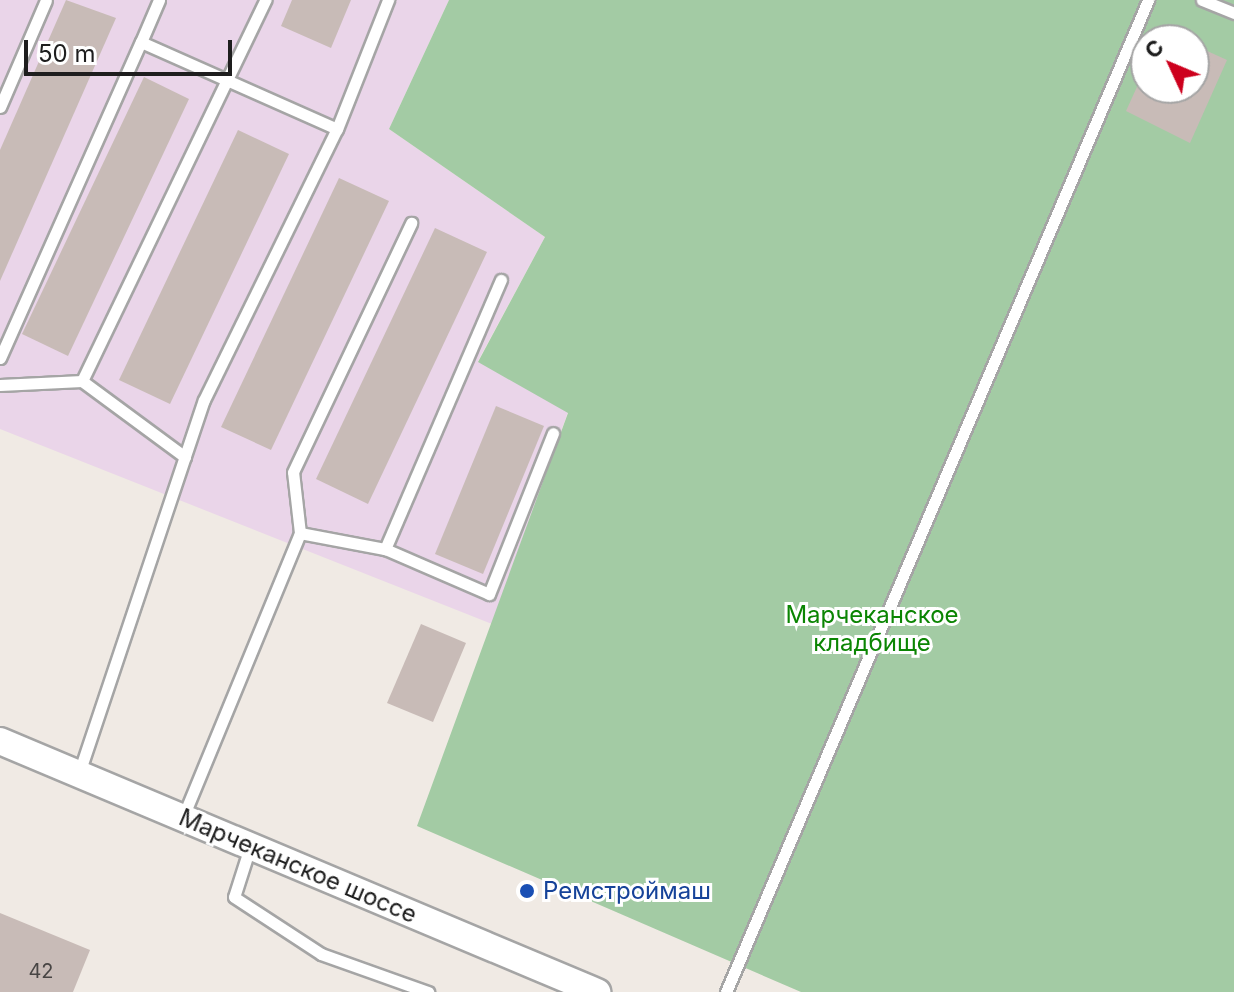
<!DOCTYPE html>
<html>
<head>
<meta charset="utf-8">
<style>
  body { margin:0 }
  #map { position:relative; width:1234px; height:992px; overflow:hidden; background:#f0eae4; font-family:Inter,sans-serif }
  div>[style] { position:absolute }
  .industrial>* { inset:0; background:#ead5e9 }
  .cemetery>* { inset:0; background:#a3cba4 }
  .building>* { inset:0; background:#c8bbb7 }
  .roads { filter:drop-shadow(2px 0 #a5a5a5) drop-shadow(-2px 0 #a5a5a5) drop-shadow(0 2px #a5a5a5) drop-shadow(0 -2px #a5a5a5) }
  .service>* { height:11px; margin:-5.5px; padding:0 5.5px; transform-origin:5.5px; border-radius:5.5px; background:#fff }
  .tertiary>* { height:26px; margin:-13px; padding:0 13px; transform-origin:13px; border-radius:13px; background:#fff }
  .dots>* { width:22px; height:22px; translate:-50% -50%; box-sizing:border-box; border:4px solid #fff; border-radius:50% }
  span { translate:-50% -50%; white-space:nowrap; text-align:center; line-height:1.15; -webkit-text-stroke:6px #fff; paint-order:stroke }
  .number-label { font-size:20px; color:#484544 }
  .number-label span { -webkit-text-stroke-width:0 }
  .park-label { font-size:24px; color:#0b8503 }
  .street-label { font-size:24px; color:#1e1e1e }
  .transit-label { font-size:24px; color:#164399 }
  .left { translate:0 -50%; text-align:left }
  .north { position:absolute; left:1130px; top:24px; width:80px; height:80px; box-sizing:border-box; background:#fff; border:2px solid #a5a5a5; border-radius:50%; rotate:314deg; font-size:22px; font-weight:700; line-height:32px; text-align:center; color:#1e1e1e }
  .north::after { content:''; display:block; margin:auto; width:28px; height:36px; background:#cd001d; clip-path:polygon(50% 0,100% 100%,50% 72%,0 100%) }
  .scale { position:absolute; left:24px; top:40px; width:208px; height:36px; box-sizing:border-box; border:4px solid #1e1e1e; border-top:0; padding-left:10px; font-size:24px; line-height:28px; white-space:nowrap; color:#1e1e1e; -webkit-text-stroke:6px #fff; paint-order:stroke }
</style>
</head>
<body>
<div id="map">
  <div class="industrial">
    <div style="clip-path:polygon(0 0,449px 0,389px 129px,545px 237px,478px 361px,568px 412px,492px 624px,0 429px)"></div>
  </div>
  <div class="cemetery">
    <div style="clip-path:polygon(evenodd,449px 0,1234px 0,1234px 992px,801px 992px,417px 826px,568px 413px,478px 362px,545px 237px,389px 129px,449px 0,1146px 40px,1194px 40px,1194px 88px,1146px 88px,1146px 40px)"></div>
  </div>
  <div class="building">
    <div style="clip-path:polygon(66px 0,116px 18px,0 281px,0 150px)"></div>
    <div style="clip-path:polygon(292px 0,351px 0,331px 48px,281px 26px)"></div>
    <div style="clip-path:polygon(1194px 45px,1227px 60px,1190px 143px,1126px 111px,1141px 78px,1146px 88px,1194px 88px)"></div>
    <div style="clip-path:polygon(144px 77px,189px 99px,68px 356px,22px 334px)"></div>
    <div style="clip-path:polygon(238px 130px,289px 154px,170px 404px,119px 380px)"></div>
    <div style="clip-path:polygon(339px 178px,389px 201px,271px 450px,221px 427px)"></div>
    <div style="clip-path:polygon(435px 228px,487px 252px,368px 504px,316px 479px)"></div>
    <div style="clip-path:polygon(496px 406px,544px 426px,483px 574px,435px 554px)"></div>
    <div style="clip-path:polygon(421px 624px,466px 643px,433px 722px,387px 703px)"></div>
    <div style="clip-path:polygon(0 913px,90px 950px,73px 992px,0 992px)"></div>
  </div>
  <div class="roads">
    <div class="service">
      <div style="left:159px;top:0;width:46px;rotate:113.2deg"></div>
      <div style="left:141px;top:42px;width:214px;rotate:23.9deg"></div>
      <div style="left:1202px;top:0;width:35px;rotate:22deg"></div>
      <div style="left:0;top:107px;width:116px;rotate:-66.7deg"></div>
      <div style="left:0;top:358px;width:346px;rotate:-66deg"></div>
      <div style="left:82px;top:381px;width:128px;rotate:36.4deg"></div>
      <div style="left:0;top:385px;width:82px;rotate:-2.8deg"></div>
      <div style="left:82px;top:381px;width:423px;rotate:-64.3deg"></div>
      <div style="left:300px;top:533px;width:61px;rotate:-96.5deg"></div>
      <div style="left:293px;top:472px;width:276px;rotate:-64.6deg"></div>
      <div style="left:385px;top:549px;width:113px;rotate:23.4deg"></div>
      <div style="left:489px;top:594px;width:173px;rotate:-68.3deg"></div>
      <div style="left:79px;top:773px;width:393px;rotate:-71.5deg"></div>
      <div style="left:204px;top:400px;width:302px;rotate:-63.9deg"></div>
      <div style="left:337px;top:129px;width:139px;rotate:-68.4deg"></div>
      <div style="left:183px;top:817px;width:307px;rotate:-67.6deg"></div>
      <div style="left:300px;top:533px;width:86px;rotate:10.7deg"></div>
      <div style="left:385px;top:549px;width:293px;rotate:-66.7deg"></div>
      <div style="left:250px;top:847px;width:52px;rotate:107.7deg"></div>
      <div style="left:234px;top:897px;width:104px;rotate:33.2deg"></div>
      <div style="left:321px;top:954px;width:114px;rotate:19.6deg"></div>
      <div style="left:726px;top:992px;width:1078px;rotate:-66.95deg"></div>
    </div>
    <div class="tertiary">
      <div style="left:0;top:741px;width:648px;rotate:22.8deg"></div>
    </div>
  </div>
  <div class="dots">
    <div style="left:527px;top:891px;background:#1a4fb4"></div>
  </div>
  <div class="number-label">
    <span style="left:41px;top:971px">42</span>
  </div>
  <div class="park-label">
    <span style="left:872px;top:629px">Марчеканское<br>кладбище</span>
  </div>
  <div class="street-label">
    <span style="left:298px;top:866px;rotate:23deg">Марчеканское шоссе</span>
  </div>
  <div class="transit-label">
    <span class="left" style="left:543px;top:891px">Ремстроймаш</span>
  </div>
  <div class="north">С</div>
  <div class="scale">50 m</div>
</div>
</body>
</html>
